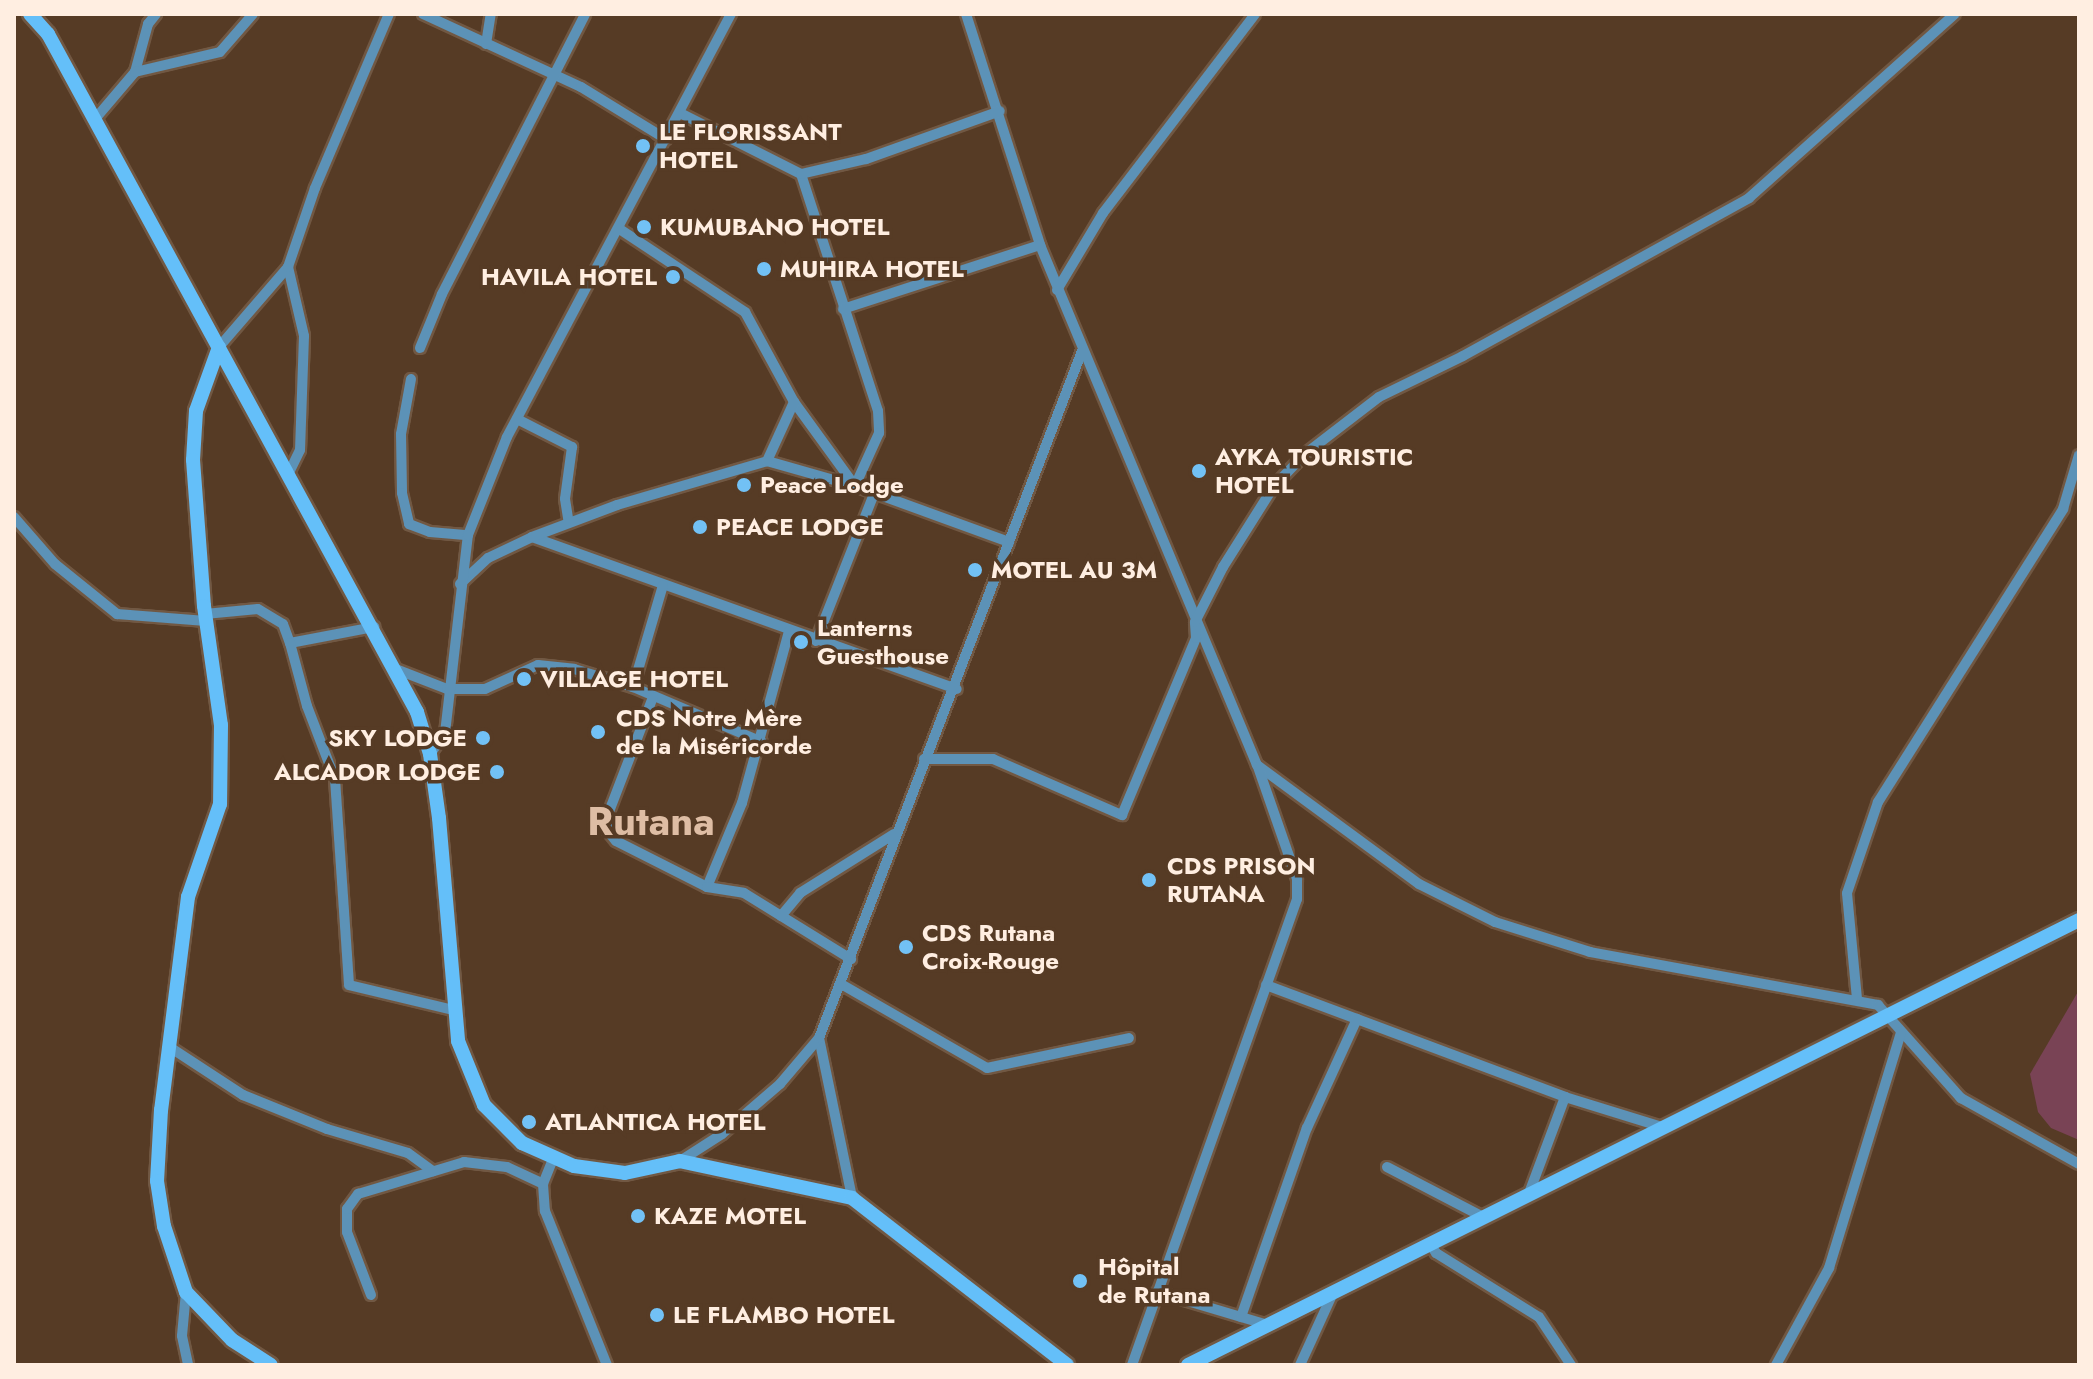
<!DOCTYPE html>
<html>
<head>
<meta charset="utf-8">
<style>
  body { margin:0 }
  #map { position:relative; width:2093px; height:1379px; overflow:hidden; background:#563b25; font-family:Jost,sans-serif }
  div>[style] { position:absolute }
  .green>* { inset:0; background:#794355 }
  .roads { filter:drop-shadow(2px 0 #715843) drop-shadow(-2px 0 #715843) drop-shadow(0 2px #715843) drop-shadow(0 -2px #715843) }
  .street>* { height:10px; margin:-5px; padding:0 5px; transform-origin:5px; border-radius:5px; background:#5c92b7 }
  .secondary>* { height:14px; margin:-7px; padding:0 7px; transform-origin:7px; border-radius:7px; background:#64bff9 }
  .dots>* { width:22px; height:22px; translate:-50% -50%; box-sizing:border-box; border:4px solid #563b25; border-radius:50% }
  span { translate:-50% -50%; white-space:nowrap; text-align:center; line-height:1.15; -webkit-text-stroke:7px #563b25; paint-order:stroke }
  .poi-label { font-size:24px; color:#ffeee1; font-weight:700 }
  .left { translate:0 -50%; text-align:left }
  .right { translate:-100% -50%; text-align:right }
  .town-label { font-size:40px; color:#debda4; font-weight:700 }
  .frame { position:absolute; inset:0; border:16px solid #ffeee1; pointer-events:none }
</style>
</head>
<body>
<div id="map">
  <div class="green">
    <div style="clip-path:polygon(2079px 990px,2079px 1140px,2051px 1128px,2038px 1112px,2030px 1074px)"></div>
  </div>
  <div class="roads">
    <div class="street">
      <div style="left:423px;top:14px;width:174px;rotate:24.8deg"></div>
      <div style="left:581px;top:87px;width:100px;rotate:31.5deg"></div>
      <div style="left:966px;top:14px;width:243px;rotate:72.2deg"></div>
      <div style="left:1040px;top:245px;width:563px;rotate:67.35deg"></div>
      <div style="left:1257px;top:765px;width:201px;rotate:36.3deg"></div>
      <div style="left:1419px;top:884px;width:85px;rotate:26.6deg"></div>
      <div style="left:1495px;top:922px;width:100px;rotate:17.5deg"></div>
      <div style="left:1590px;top:952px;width:293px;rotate:10.4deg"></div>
      <div style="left:1878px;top:1005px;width:125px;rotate:48.3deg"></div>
      <div style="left:1961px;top:1098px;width:135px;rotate:29.2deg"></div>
      <div style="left:486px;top:44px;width:30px;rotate:-81deg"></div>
      <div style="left:135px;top:72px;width:50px;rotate:-74.8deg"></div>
      <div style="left:148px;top:24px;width:13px;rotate:-51deg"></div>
      <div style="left:680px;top:113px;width:136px;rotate:26.8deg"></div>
      <div style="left:801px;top:174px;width:249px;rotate:72deg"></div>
      <div style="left:878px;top:411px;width:22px;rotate:87deg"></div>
      <div style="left:879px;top:433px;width:58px;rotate:114.4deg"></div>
      <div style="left:855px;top:486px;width:91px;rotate:-164.1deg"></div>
      <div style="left:95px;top:119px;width:62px;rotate:-49.6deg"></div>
      <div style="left:135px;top:72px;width:87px;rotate:-13.2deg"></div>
      <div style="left:220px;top:52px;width:50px;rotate:-49deg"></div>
      <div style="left:801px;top:174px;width:67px;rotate:-13deg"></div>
      <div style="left:866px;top:159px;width:142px;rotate:-19.7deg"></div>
      <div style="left:621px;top:230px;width:149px;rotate:33.5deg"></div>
      <div style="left:745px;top:312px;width:102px;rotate:61.4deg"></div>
      <div style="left:794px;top:402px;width:104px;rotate:54deg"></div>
      <div style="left:855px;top:486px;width:164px;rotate:20deg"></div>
      <div style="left:288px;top:267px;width:71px;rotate:76.9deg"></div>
      <div style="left:304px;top:336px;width:114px;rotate:92deg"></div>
      <div style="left:300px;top:450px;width:25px;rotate:116deg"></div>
      <div style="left:1057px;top:290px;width:90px;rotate:-59.1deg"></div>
      <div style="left:1103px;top:213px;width:250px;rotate:-52.6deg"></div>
      <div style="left:843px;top:309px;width:207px;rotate:-18deg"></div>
      <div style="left:219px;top:347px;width:106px;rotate:-49.2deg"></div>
      <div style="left:288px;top:267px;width:83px;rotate:-71.1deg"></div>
      <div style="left:315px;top:188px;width:189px;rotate:-67deg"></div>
      <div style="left:420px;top:348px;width:58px;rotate:-67.8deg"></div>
      <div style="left:442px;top:294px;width:314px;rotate:-62.9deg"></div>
      <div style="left:411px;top:379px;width:56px;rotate:100.3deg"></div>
      <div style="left:401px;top:434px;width:59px;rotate:89deg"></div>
      <div style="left:402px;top:493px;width:32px;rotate:77deg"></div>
      <div style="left:409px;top:524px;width:22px;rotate:21deg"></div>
      <div style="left:430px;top:532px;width:38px;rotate:5deg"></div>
      <div style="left:517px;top:419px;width:62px;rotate:27deg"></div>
      <div style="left:572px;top:447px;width:52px;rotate:97.7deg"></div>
      <div style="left:565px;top:499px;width:24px;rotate:81deg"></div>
      <div style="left:14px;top:517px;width:62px;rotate:48.9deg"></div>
      <div style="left:55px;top:564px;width:80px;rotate:38.9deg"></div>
      <div style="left:117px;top:614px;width:89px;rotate:4.5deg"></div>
      <div style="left:532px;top:537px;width:451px;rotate:19.7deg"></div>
      <div style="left:460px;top:584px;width:38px;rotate:-43deg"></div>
      <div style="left:488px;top:558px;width:49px;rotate:-25.5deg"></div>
      <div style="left:532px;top:537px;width:91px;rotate:-20.6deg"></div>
      <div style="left:617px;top:505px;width:156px;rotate:-16.3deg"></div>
      <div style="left:767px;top:461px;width:65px;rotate:-65.4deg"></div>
      <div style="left:205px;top:614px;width:53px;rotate:-5.4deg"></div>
      <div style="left:258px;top:609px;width:29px;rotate:31deg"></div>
      <div style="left:283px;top:624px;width:20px;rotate:70deg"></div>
      <div style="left:290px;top:643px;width:86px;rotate:-10.8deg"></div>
      <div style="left:816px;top:641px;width:158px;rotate:-68.5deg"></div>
      <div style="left:290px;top:643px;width:65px;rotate:74.9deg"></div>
      <div style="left:307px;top:706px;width:78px;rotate:69deg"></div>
      <div style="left:335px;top:779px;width:206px;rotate:86.1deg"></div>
      <div style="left:349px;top:985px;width:107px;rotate:13.5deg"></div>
      <div style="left:398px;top:670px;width:53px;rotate:21.2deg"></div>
      <div style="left:447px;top:689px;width:38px"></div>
      <div style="left:485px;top:689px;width:58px;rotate:-24.4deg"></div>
      <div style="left:538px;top:665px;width:36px;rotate:6deg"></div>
      <div style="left:574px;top:669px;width:62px;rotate:17deg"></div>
      <div style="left:633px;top:687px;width:106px;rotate:-73.6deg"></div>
      <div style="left:633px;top:687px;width:140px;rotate:23.1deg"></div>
      <div style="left:653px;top:697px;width:129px;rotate:111deg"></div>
      <div style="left:607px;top:817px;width:13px;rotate:90deg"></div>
      <div style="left:607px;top:830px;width:14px;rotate:51deg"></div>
      <div style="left:616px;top:841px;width:102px;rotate:26.8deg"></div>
      <div style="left:707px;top:887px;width:91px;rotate:-67.4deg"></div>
      <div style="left:742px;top:803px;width:178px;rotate:-74.7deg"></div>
      <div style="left:430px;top:754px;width:26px;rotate:-54deg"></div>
      <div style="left:445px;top:733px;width:199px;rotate:-83.4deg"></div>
      <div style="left:468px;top:535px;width:105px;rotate:-68.3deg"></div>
      <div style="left:507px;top:437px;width:479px;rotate:-62.1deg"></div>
      <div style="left:924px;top:759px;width:69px"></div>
      <div style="left:993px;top:759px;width:141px;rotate:23.5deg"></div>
      <div style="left:1122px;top:815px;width:192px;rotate:-67.3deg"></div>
      <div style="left:1196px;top:638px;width:16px;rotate:-94deg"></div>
      <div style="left:1195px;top:622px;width:62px;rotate:-63deg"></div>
      <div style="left:1223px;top:567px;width:96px;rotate:-57.8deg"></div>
      <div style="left:1274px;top:486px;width:45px;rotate:-45.9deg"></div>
      <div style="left:1305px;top:454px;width:93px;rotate:-37.6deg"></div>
      <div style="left:1379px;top:397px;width:93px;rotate:-26deg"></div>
      <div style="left:1463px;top:356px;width:327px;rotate:-28.9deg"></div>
      <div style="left:1749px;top:198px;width:276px;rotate:-41.8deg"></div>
      <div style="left:707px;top:887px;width:37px;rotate:9deg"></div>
      <div style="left:744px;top:893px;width:126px;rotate:31.7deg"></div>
      <div style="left:781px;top:916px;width:30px;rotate:-50deg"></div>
      <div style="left:800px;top:893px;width:111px;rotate:-32.1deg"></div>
      <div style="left:841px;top:984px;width:168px;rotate:29.9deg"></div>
      <div style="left:987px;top:1068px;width:145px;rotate:-11.9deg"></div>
      <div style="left:1266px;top:985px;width:319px;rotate:20.5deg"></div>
      <div style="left:1565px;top:1097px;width:106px;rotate:110.5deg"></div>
      <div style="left:1857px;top:999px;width:106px;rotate:-95.4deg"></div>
      <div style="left:1847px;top:893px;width:96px;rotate:-71.2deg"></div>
      <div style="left:1878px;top:802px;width:347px;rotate:-57.7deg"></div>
      <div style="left:2063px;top:509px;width:56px;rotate:-73.5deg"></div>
      <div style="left:819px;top:1038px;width:163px;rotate:78.3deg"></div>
      <div style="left:168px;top:1046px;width:90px;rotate:33.2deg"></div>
      <div style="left:243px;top:1095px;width:91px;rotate:22deg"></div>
      <div style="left:327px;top:1129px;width:84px;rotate:16.5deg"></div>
      <div style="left:408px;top:1153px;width:31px;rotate:36deg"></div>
      <div style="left:1565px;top:1097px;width:105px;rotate:17.2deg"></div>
      <div style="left:553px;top:1159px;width:27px;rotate:112deg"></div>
      <div style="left:543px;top:1184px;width:27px;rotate:86deg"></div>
      <div style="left:545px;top:1211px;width:166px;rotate:68.1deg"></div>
      <div style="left:680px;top:1161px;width:50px;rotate:-32.7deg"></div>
      <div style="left:722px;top:1134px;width:77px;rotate:-40.8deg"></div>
      <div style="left:780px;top:1084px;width:60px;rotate:-49.7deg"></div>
      <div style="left:819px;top:1038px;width:736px;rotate:-69.05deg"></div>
      <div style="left:1387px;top:1167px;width:110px;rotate:27.5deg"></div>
      <div style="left:1430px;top:1244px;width:11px;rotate:56deg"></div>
      <div style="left:1436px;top:1253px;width:121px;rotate:31.9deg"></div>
      <div style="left:1539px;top:1317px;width:58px;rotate:56.3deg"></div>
      <div style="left:186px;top:1292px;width:44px;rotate:95.2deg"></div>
      <div style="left:182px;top:1336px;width:30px;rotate:78deg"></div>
      <div style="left:1157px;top:1292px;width:116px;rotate:16.6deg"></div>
      <div style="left:371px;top:1295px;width:67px;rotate:-110.9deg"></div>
      <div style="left:347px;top:1232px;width:23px;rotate:-90deg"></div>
      <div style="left:347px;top:1209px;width:19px;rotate:-54deg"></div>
      <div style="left:358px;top:1194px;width:111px;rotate:-16.8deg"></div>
      <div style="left:464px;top:1162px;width:43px;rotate:6.6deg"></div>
      <div style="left:507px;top:1167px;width:40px;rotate:25deg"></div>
      <div style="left:1241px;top:1317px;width:200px;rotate:-70.8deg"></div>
      <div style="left:1307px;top:1128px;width:120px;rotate:-65.4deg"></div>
      <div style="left:1132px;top:1365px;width:494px;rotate:-70.5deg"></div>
      <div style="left:1297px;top:899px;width:20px;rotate:-90deg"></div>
      <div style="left:1297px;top:879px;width:119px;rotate:-109.2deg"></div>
      <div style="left:1300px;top:1365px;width:79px;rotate:-65.4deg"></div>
      <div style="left:1776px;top:1365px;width:111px;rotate:-61.3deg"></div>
      <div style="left:1829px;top:1268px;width:247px;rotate:-73deg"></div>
    </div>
    <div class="secondary">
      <div style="left:30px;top:14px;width:27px;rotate:48deg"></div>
      <div style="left:48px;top:34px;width:772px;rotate:61.44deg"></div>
      <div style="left:417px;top:712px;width:44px;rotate:72.8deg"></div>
      <div style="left:430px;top:754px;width:65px;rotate:82deg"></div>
      <div style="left:439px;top:818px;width:224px;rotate:85.1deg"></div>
      <div style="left:458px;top:1041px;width:69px;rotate:67.9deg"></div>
      <div style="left:484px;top:1105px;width:54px;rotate:45deg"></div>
      <div style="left:522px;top:1143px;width:57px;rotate:23.9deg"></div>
      <div style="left:574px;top:1166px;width:51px;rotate:7.8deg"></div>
      <div style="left:625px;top:1173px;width:56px;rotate:-12.3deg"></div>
      <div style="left:680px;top:1161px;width:176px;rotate:12.1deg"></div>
      <div style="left:852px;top:1198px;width:272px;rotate:37.8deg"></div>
      <div style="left:219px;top:347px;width:68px;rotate:109.8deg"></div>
      <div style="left:196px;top:411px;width:49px;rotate:93.5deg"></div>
      <div style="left:193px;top:460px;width:146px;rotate:85.7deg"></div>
      <div style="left:204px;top:606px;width:120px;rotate:81.9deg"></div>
      <div style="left:221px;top:725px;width:79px;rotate:90.7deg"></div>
      <div style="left:220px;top:804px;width:98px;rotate:109deg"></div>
      <div style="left:188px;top:897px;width:215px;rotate:97.2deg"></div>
      <div style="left:161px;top:1110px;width:71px;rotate:93.2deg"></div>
      <div style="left:157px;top:1181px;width:46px;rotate:81.2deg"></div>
      <div style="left:164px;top:1226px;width:70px;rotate:71.6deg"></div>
      <div style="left:186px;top:1292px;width:66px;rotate:46.2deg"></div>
      <div style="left:232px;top:1340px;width:46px;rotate:32.7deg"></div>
      <div style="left:1188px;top:1365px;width:996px;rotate:-26.54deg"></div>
    </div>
  </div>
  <div class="dots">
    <div style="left:643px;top:146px;background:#72c1f5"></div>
    <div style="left:644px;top:227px;background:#72c1f5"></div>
    <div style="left:764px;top:269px;background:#72c1f5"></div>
    <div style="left:673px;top:277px;background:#72c1f5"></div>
    <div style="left:1199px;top:471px;background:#72c1f5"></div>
    <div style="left:744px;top:485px;background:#72c1f5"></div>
    <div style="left:700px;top:527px;background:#72c1f5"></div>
    <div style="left:975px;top:570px;background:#72c1f5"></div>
    <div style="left:801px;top:642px;background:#72c1f5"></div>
    <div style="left:524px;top:679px;background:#72c1f5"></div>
    <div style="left:598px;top:732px;background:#72c1f5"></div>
    <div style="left:483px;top:738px;background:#72c1f5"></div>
    <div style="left:497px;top:772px;background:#72c1f5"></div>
    <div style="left:1149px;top:880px;background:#72c1f5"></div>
    <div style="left:906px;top:947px;background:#72c1f5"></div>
    <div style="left:529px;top:1122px;background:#72c1f5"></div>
    <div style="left:638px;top:1216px;background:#72c1f5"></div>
    <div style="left:1080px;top:1281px;background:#72c1f5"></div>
    <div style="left:657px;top:1315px;background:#72c1f5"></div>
  </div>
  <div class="poi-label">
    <span class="left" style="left:659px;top:146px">LE FLORISSANT<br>HOTEL</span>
    <span class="left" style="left:660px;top:227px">KUMUBANO HOTEL</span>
    <span class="left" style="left:780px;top:269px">MUHIRA HOTEL</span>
    <span class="right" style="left:657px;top:277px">HAVILA HOTEL</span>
    <span class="left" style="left:1215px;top:471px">AYKA TOURISTIC<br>HOTEL</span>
    <span class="left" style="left:760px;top:485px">Peace Lodge</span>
    <span class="left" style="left:716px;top:527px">PEACE LODGE</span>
    <span class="left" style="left:991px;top:570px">MOTEL AU 3M</span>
    <span class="left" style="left:817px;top:642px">Lanterns<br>Guesthouse</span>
    <span class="left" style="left:540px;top:679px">VILLAGE HOTEL</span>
    <span class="left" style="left:616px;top:732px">CDS Notre Mère<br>de la Miséricorde</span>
    <span class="right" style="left:467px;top:738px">SKY LODGE</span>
    <span class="right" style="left:481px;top:772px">ALCADOR LODGE</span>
    <span class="left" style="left:1167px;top:880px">CDS PRISON<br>RUTANA</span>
    <span class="left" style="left:922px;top:947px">CDS Rutana<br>Croix-Rouge</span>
    <span class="left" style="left:545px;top:1122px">ATLANTICA HOTEL</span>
    <span class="left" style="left:654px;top:1216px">KAZE MOTEL</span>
    <span class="left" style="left:1098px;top:1281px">Hôpital<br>de Rutana</span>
    <span class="left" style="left:673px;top:1315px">LE FLAMBO HOTEL</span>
  </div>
  <div class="town-label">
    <span style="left:651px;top:821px">Rutana</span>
  </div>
  <div class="frame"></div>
</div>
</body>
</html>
